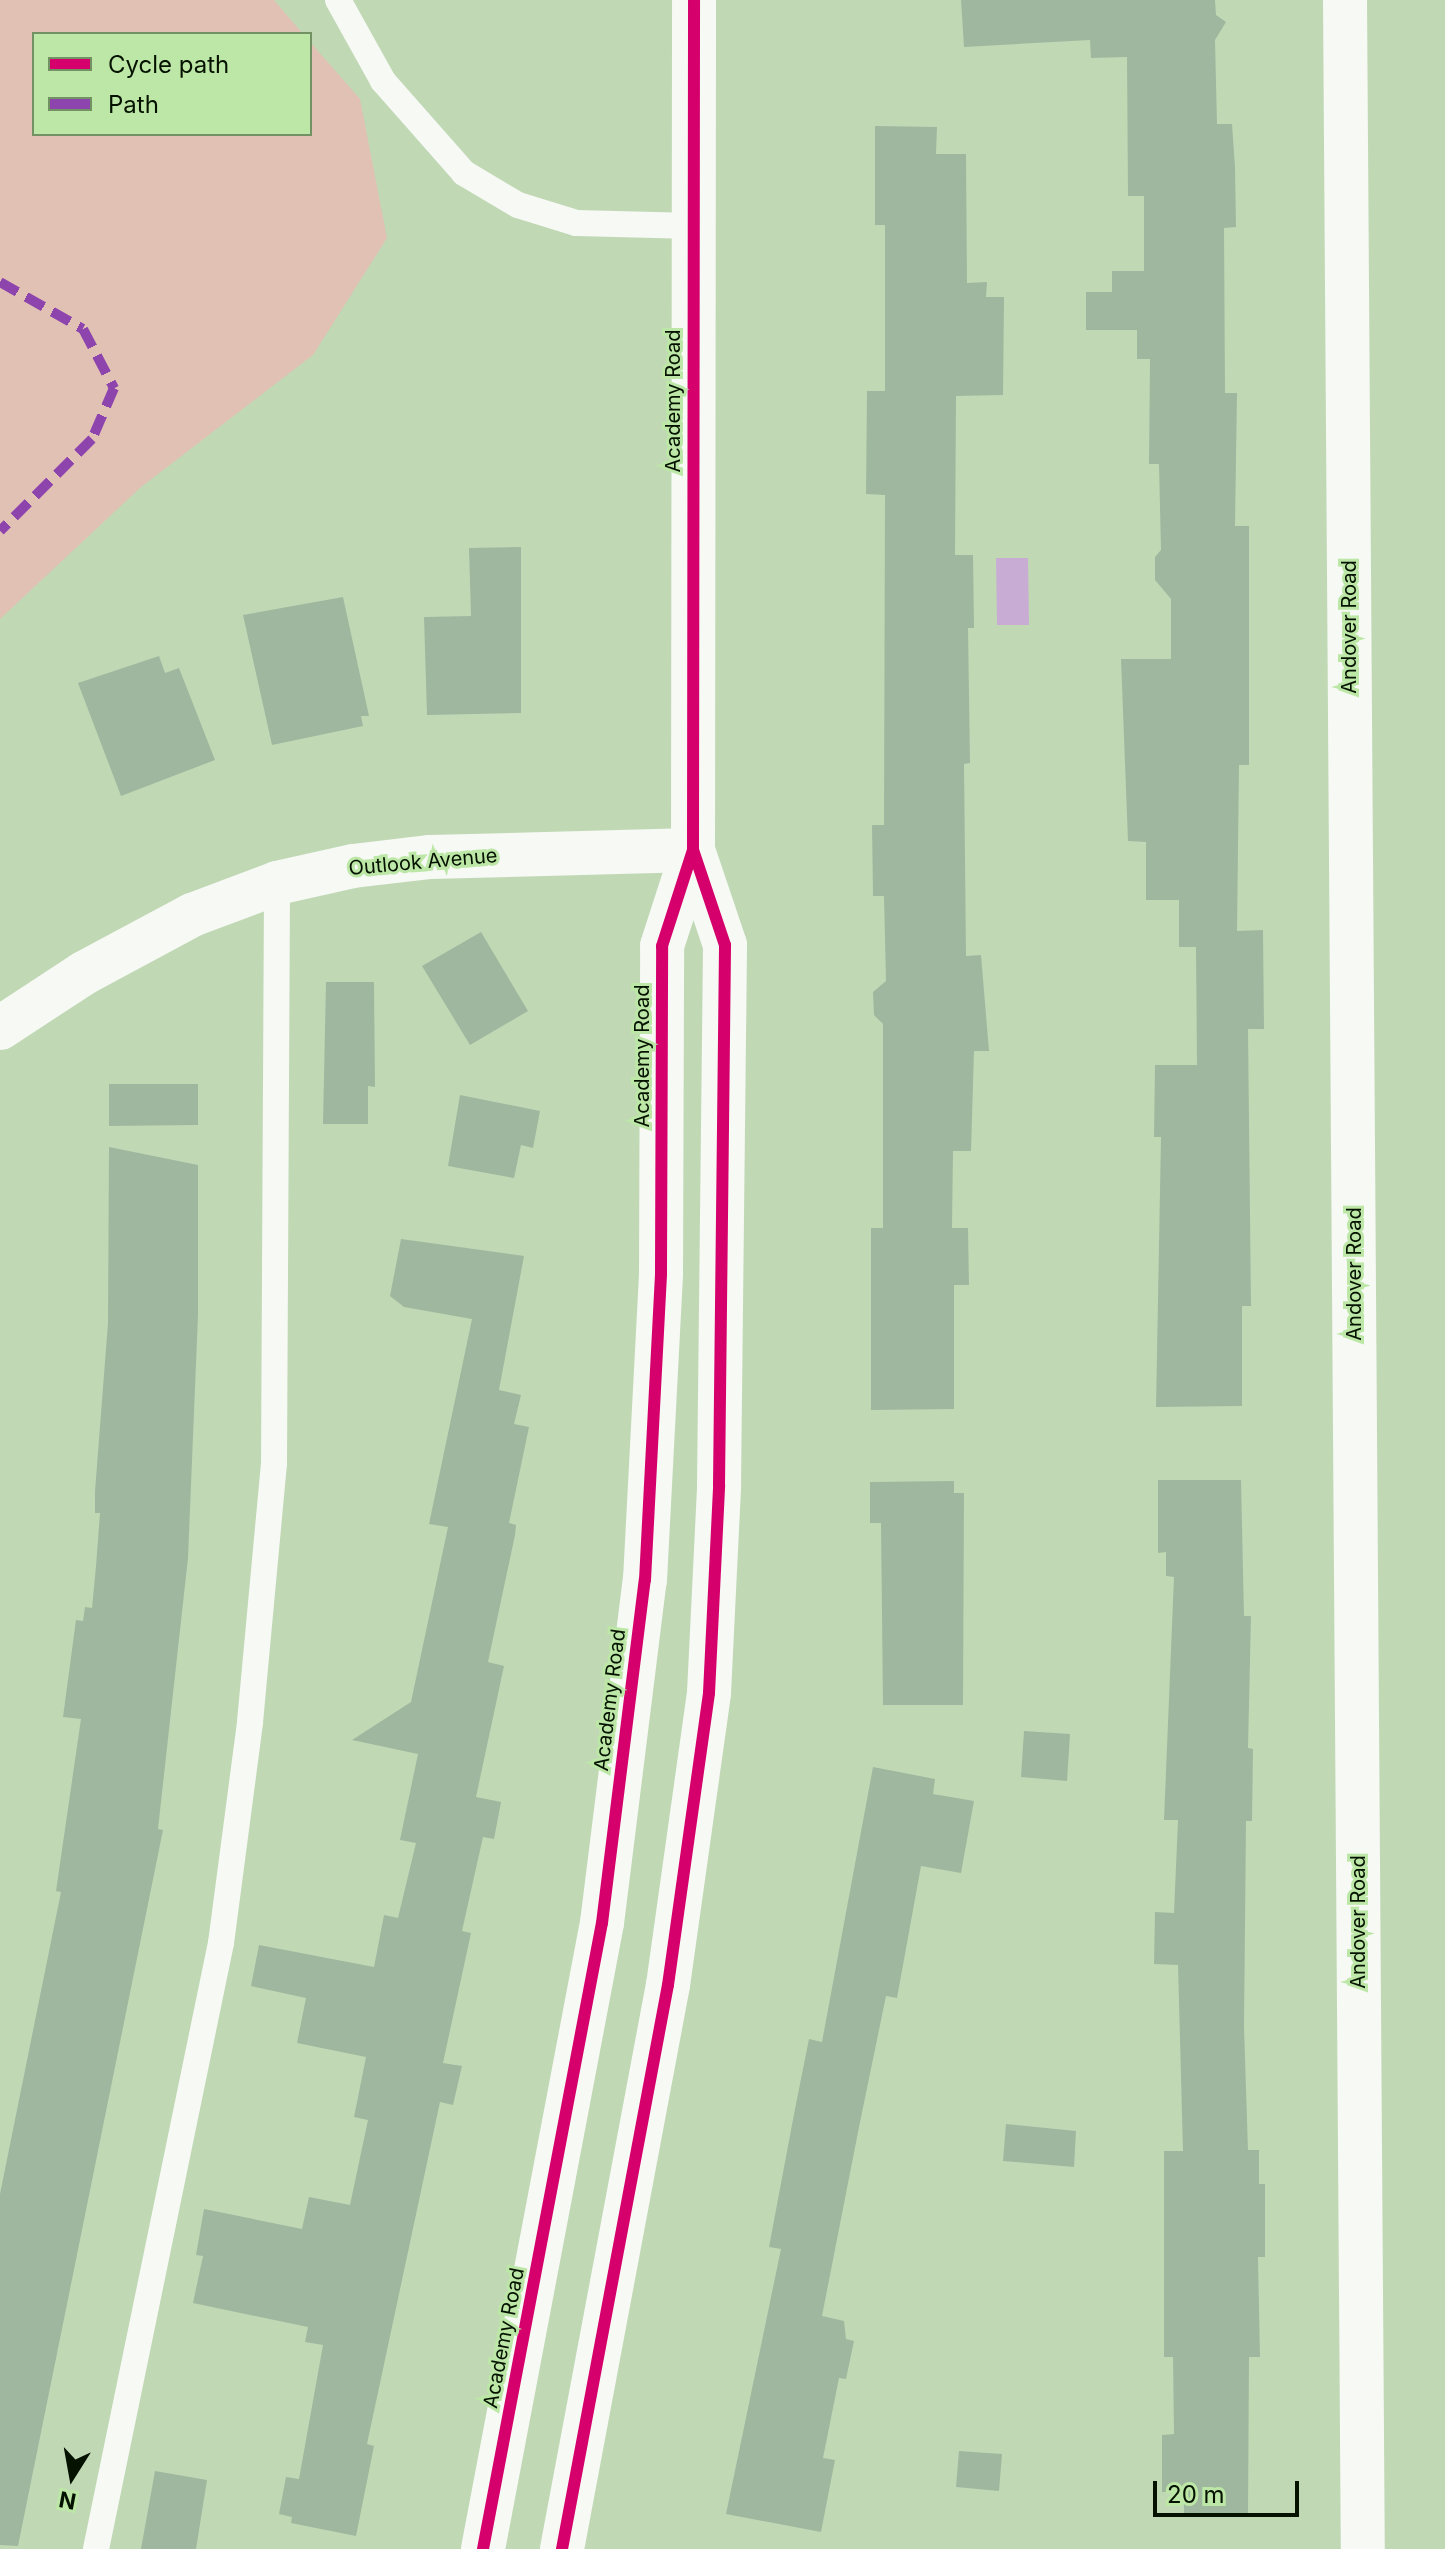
<!DOCTYPE html>
<html>
<head>
<meta charset="utf-8">
<style>
  body { margin:0 }
  #map { position:relative; width:1445px; height:2549px; overflow:hidden; background:#c1d8b5; font-family:Inter,sans-serif }
  div>[style] { position:absolute }
  .green>* { inset:0; background:#e0c1b4 }
  .water>* { inset:0; background:#c8acd4 }
  .building>* { inset:0; background:#9fb79e }
  .lane>* { height:26px; margin:-13px; padding:0 13px; transform-origin:13px; border-radius:13px; background:#f6f9f4 }
  .street>* { height:44px; margin:-22px; padding:0 22px; transform-origin:22px; border-radius:22px; background:#f6f9f4 }
  .secondary>* { height:44px; margin:-22px; padding:0 22px; transform-origin:22px; border-radius:22px; background:#f6f9f4 }
  .quiet>* { height:10px; margin-top:-5px; transform-origin:0; background:repeating-linear-gradient(90deg,#8e44ad 0 20px,transparent 0 30px) }
  .cycleway>* { height:12px; margin:-6px; padding:0 6px; transform-origin:6px; border-radius:6px; background:#d6006c }
  span { translate:-50% -50%; white-space:nowrap; text-align:center; line-height:1.15; -webkit-text-stroke:6px #bce7a6; paint-order:stroke }
  .street-label { font-size:20px; color:#051200 }
  .legend { position:absolute; left:32px; top:32px; width:280px; height:104px; box-sizing:border-box; background:#bce7a6; border:2px solid #739264; margin:0; padding:10px 14px; list-style:none; font-size:24px; color:#051200 }
  .legend li { display:flex; align-items:center; gap:16px; height:40px }
  .legend b { width:40px; border:2px solid #739264 }
  .north { position:absolute; left:32px; top:2437px; width:80px; height:80px; -webkit-text-stroke:6px #bce7a6; paint-order:stroke; rotate:191deg; font-size:22px; font-weight:700; line-height:32px; text-align:center; color:#051200 }
  .north::after { content:''; display:block; margin:auto; width:28px; height:36px; background:#051200; clip-path:polygon(50% 0,100% 100%,50% 72%,0 100%) }
  .scale { position:absolute; left:1153px; top:2481px; width:146px; height:36px; box-sizing:border-box; border:4px solid #051200; border-top:0; padding-left:10px; font-size:24px; line-height:28px; white-space:nowrap; color:#051200; -webkit-text-stroke:6px #bce7a6; paint-order:stroke }
</style>
</head>
<body>
<div id="map">
  <div class="green">
    <div style="clip-path:polygon(0 0,274px 0,303px 34px,34px 34px,34px 134px,310px 134px,310px 42px,360px 99px,387px 238px,313px 355px,141px 487px,0 619px)"></div>
  </div>
  <div class="water">
    <div style="clip-path:polygon(996px 558px,1028px 558px,1029px 625px,997px 625px)"></div>
  </div>
  <div class="building">
    <div style="clip-path:polygon(961px 0,1215px 0,1216px 15px,1226px 22px,1215px 40px,1217px 124px,1232px 124px,1235px 167px,1236px 227px,1224px 228px,1225px 393px,1237px 393px,1235px 526px,1249px 526px,1249px 765px,1239px 765px,1237px 931px,1263px 930px,1264px 1029px,1248px 1029px,1251px 1306px,1242px 1306px,1242px 1406px,1156px 1407px,1161px 1137px,1154px 1137px,1155px 1065px,1197px 1065px,1196px 947px,1179px 947px,1179px 900px,1146px 900px,1146px 842px,1128px 841px,1121px 659px,1171px 659px,1171px 599px,1155px 580px,1155px 557px,1161px 550px,1159px 464px,1149px 464px,1150px 359px,1137px 359px,1137px 330px,1086px 330px,1086px 292px,1112px 292px,1112px 271px,1144px 271px,1144px 196px,1128px 196px,1127px 57px,1091px 58px,1090px 40px,964px 47px)"></div>
    <div style="clip-path:polygon(875px 126px,937px 127px,936px 154px,966px 154px,967px 283px,987px 282px,986px 297px,1004px 297px,1003px 395px,956px 396px,955px 555px,973px 555px,974px 628px,968px 628px,970px 763px,964px 764px,966px 956px,981px 955px,989px 1051px,974px 1051px,971px 1151px,953px 1151px,952px 1228px,968px 1228px,969px 1285px,954px 1285px,954px 1409px,871px 1410px,871px 1228px,883px 1228px,883px 1024px,874px 1015px,873px 992px,886px 981px,884px 896px,873px 896px,872px 825px,884px 825px,885px 495px,866px 494px,867px 391px,885px 391px,885px 225px,875px 225px)"></div>
    <div style="clip-path:polygon(521px 547px,521px 713px,427px 715px,424px 617px,471px 616px,469px 548px)"></div>
    <div style="clip-path:polygon(343px 597px,369px 716px,361px 716px,363px 726px,272px 745px,243px 615px)"></div>
    <div style="clip-path:polygon(159px 656px,165px 673px,179px 668px,215px 760px,121px 796px,78px 683px)"></div>
    <div style="clip-path:polygon(481px 932px,528px 1011px,470px 1045px,422px 966px)"></div>
    <div style="clip-path:polygon(326px 982px,374px 982px,375px 1087px,368px 1086px,368px 1124px,323px 1124px)"></div>
    <div style="clip-path:polygon(109px 1084px,198px 1084px,198px 1125px,109px 1126px)"></div>
    <div style="clip-path:polygon(460px 1095px,540px 1111px,533px 1148px,521px 1145px,514px 1178px,448px 1166px)"></div>
    <div style="clip-path:polygon(109px 1147px,198px 1165px,198px 1315px,188px 1558px,158px 1829px,163px 1830px,18px 2546px,0 2545px,0 2194px,61px 1892px,56px 1891px,81px 1719px,63px 1717px,76px 1620px,83px 1621px,85px 1607px,92px 1608px,96px 1566px,100px 1513px,95px 1513px,95px 1491px,108px 1323px)"></div>
    <div style="clip-path:polygon(401px 1239px,524px 1256px,499px 1390px,521px 1395px,514px 1424px,529px 1427px,509px 1523px,516px 1525px,515px 1535px,488px 1662px,504px 1666px,476px 1797px,501px 1802px,494px 1839px,483px 1837px,462px 1931px,471px 1933px,443px 2063px,462px 2066px,453px 2105px,440px 2102px,367px 2444px,374px 2446px,356px 2536px,291px 2523px,292px 2517px,279px 2514px,286px 2477px,299px 2479px,323px 2345px,305px 2342px,308px 2327px,193px 2303px,203px 2256px,196px 2255px,204px 2209px,302px 2229px,309px 2197px,350px 2205px,368px 2120px,354px 2117px,366px 2057px,297px 2043px,306px 1998px,251px 1986px,259px 1945px,374px 1967px,384px 1915px,398px 1918px,416px 1843px,400px 1840px,418px 1754px,352px 1740px,411px 1702px,448px 1527px,429px 1524px,472px 1319px,404px 1307px,390px 1296px)"></div>
    <div style="clip-path:polygon(1158px 1480px,1241px 1480px,1244px 1616px,1251px 1616px,1248px 1748px,1253px 1749px,1252px 1821px,1246px 1821px,1244px 2027px,1248px 2150px,1259px 2150px,1259px 2184px,1265px 2184px,1265px 2257px,1258px 2257px,1260px 2357px,1249px 2357px,1248px 2517px,1184px 2517px,1184px 2492px,1162px 2492px,1162px 2435px,1174px 2434px,1173px 2357px,1164px 2357px,1164px 2151px,1183px 2151px,1178px 1965px,1154px 1964px,1155px 1912px,1174px 1913px,1178px 1820px,1164px 1820px,1174px 1577px,1166px 1576px,1166px 1552px,1158px 1553px)"></div>
    <div style="clip-path:polygon(954px 1481px,954px 1493px,964px 1493px,963px 1705px,883px 1705px,881px 1523px,870px 1523px,870px 1482px)"></div>
    <div style="clip-path:polygon(1024px 1731px,1070px 1734px,1067px 1781px,1021px 1777px)"></div>
    <div style="clip-path:polygon(873px 1767px,935px 1779px,933px 1794px,974px 1801px,961px 1873px,921px 1866px,897px 1998px,886px 1996px,859px 2127px,822px 2316px,844px 2321px,846px 2339px,854px 2341px,846px 2379px,839px 2378px,823px 2458px,835px 2460px,821px 2532px,726px 2514px,781px 2249px,769px 2247px,795px 2109px,809px 2039px,822px 2042px)"></div>
    <div style="clip-path:polygon(1006px 2124px,1076px 2131px,1074px 2167px,1003px 2161px)"></div>
    <div style="clip-path:polygon(959px 2451px,1002px 2454px,999px 2491px,956px 2487px)"></div>
    <div style="clip-path:polygon(155px 2471px,207px 2480px,196px 2549px,141px 2549px)"></div>
  </div>
  <div class="lane">
    <div style="left:338px;top:0;width:93px;rotate:60.9deg"></div>
    <div style="left:383px;top:81px;width:123px;rotate:48.6deg"></div>
    <div style="left:464px;top:173px;width:63px;rotate:30.7deg"></div>
    <div style="left:518px;top:205px;width:61px;rotate:17.2deg"></div>
    <div style="left:576px;top:223px;width:118px;rotate:1.5deg"></div>
    <div style="left:96px;top:2549px;width:619px;rotate:-78.35deg"></div>
    <div style="left:221px;top:1943px;width:223px;rotate:-82.5deg"></div>
    <div style="left:250px;top:1722px;width:259px;rotate:-84.7deg"></div>
    <div style="left:274px;top:1464px;width:581px;rotate:-89.7deg"></div>
  </div>
  <div class="street">
    <div style="left:1345px;top:0;width:2549px;rotate:89.6deg"></div>
    <div style="left:0;top:1028px;width:100px;rotate:-33.2deg"></div>
    <div style="left:84px;top:973px;width:123px;rotate:-28.2deg"></div>
    <div style="left:192px;top:915px;width:91px;rotate:-20.6deg"></div>
    <div style="left:277px;top:883px;width:78px;rotate:-12.6deg"></div>
    <div style="left:353px;top:866px;width:78px;rotate:-6.7deg"></div>
    <div style="left:430px;top:857px;width:263px;rotate:-1.5deg"></div>
  </div>
  <div class="secondary">
    <div style="left:483px;top:2549px;width:637px;rotate:-79.24deg"></div>
    <div style="left:602px;top:1923px;width:346px;rotate:-82.9deg"></div>
    <div style="left:645px;top:1580px;width:306px;rotate:-87deg"></div>
    <div style="left:661px;top:1274px;width:328px;rotate:-89.8deg"></div>
    <div style="left:662px;top:946px;width:101px;rotate:-72.1deg"></div>
    <div style="left:693px;top:850px;width:850px;rotate:-89.93deg"></div>
    <div style="left:562px;top:2549px;width:574px;rotate:-79.36deg"></div>
    <div style="left:668px;top:1985px;width:295px;rotate:-82deg"></div>
    <div style="left:709px;top:1693px;width:208px;rotate:-87.2deg"></div>
    <div style="left:719px;top:1485px;width:540px;rotate:-89.36deg"></div>
    <div style="left:725px;top:945px;width:100px;rotate:-108.6deg"></div>
  </div>
  <div class="quiet">
    <div style="left:0;top:282px;width:95px;rotate:29.5deg"></div>
    <div style="left:83px;top:329px;width:67px;rotate:62.3deg"></div>
    <div style="left:114px;top:388px;width:56px;rotate:113.3deg"></div>
    <div style="left:92px;top:439px;width:130px;rotate:135deg"></div>
  </div>
  <div class="cycleway">
    <div style="left:483px;top:2549px;width:637px;rotate:-79.24deg"></div>
    <div style="left:602px;top:1923px;width:346px;rotate:-82.9deg"></div>
    <div style="left:645px;top:1580px;width:306px;rotate:-87deg"></div>
    <div style="left:661px;top:1274px;width:328px;rotate:-89.8deg"></div>
    <div style="left:662px;top:946px;width:101px;rotate:-72.1deg"></div>
    <div style="left:693px;top:850px;width:850px;rotate:-89.93deg"></div>
    <div style="left:562px;top:2549px;width:574px;rotate:-79.36deg"></div>
    <div style="left:668px;top:1985px;width:295px;rotate:-82deg"></div>
    <div style="left:709px;top:1693px;width:208px;rotate:-87.2deg"></div>
    <div style="left:719px;top:1485px;width:540px;rotate:-89.36deg"></div>
    <div style="left:725px;top:945px;width:100px;rotate:-108.6deg"></div>
  </div>
  <div class="street-label">
    <span style="left:673px;top:401px;rotate:-90deg">Academy Road</span>
    <span style="left:1349px;top:627px;rotate:-90deg">Andover Road</span>
    <span style="left:423px;top:862px;rotate:-5deg">Outlook Avenue</span>
    <span style="left:642px;top:1056px;rotate:-90deg">Academy Road</span>
    <span style="left:1354px;top:1274px;rotate:-90deg">Andover Road</span>
    <span style="left:610px;top:1700px;rotate:-83deg">Academy Road</span>
    <span style="left:1358px;top:1922px;rotate:-90deg">Andover Road</span>
    <span style="left:504px;top:2338px;rotate:-79deg">Academy Road</span>
  </div>
  <ul class="legend">
  <li><b style="height:10px;background:#d6006c"></b>Cycle path</li>
  <li><b style="height:10px;background:#8e44ad"></b>Path</li>
  </ul>
  <div class="north">N</div>
  <div class="scale">20 m</div>
</div>
</body>
</html>
